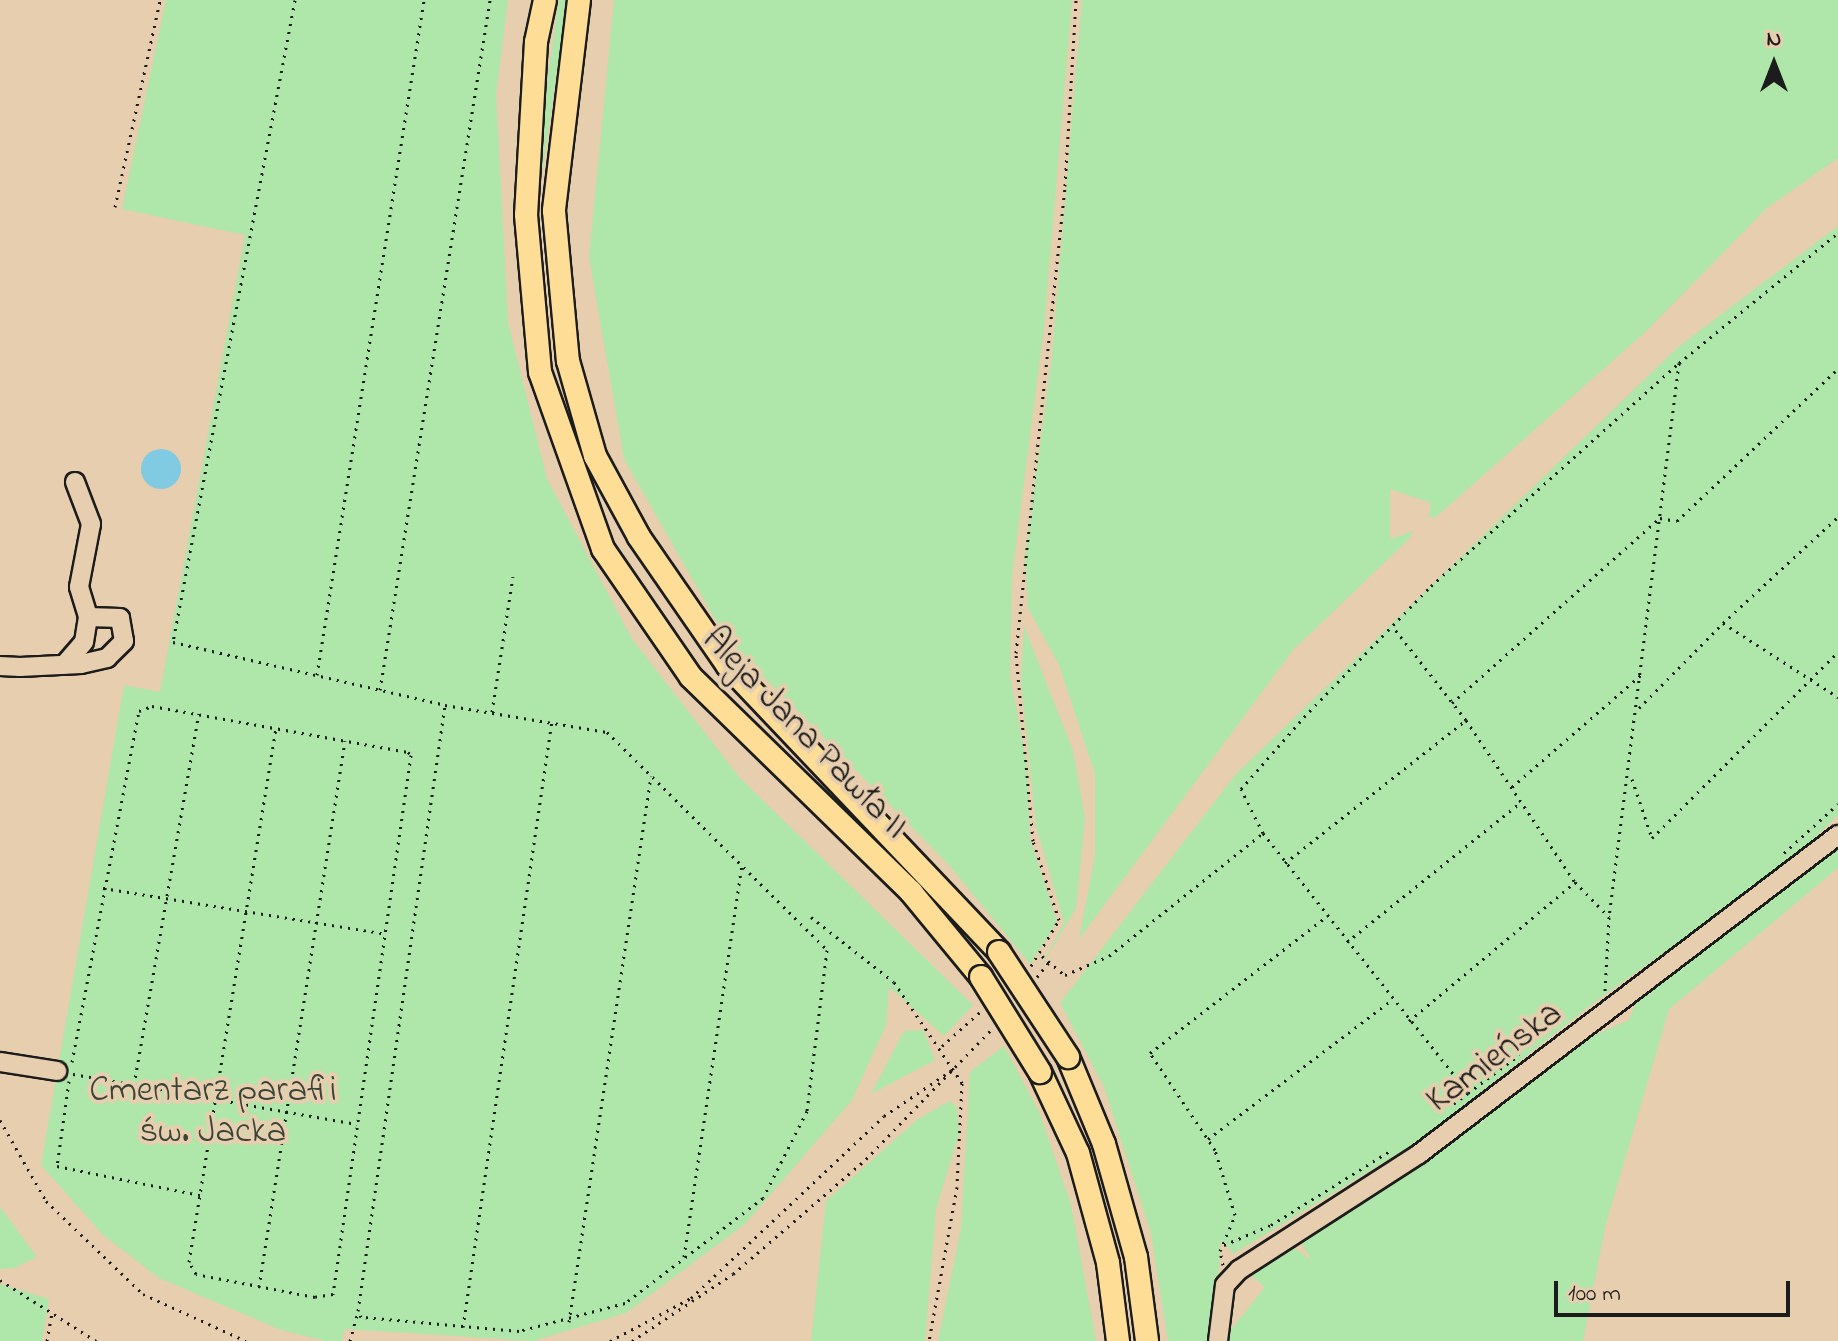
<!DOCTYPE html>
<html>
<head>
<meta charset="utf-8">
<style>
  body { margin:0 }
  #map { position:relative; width:1838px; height:1341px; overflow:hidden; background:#e6ceae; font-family:"Indie Flower",sans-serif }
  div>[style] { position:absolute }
  .green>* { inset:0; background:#afe6aa }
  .water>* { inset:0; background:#81cbe2 }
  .round { border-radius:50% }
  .path>* { height:3px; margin-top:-1.5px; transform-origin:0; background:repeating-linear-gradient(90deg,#1c1c1c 0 2px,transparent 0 8px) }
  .roads { filter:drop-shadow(2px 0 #1c1c1c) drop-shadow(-2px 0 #1c1c1c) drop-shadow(0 2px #1c1c1c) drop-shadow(0 -2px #1c1c1c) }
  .minor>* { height:18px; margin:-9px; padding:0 9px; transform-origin:9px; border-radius:9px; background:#e6ceae }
  .major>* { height:22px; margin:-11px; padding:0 11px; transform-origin:11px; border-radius:11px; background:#fede96 }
  .bridges { filter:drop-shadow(2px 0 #1c1c1c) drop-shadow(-2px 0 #1c1c1c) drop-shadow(0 2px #1c1c1c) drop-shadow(0 -2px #1c1c1c) }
  .major-bridge>* { height:22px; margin:-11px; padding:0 11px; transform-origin:11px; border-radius:11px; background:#fede96 }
  span { translate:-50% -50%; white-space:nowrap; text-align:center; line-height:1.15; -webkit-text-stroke:8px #e6ceae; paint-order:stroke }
  .street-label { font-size:36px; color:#1c1c1c }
  .park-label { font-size:36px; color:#394438 }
  .north { position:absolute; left:1734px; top:24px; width:80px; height:80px; -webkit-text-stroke:6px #e6ceae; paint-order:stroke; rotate:0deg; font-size:22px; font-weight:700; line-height:32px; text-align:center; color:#1c1c1c }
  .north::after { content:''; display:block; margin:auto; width:28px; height:36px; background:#1c1c1c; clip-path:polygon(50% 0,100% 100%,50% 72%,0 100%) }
  .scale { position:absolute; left:1554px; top:1281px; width:236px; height:36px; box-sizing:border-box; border:4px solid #1c1c1c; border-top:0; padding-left:10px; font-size:24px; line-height:28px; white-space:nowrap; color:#1c1c1c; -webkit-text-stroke:6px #e6ceae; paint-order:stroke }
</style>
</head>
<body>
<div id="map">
  <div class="green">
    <div style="clip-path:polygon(166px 0,508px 0,496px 95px,508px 323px,547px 479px,632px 639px,740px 778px,973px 1005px,944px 1036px,889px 987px,886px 1025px,852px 1100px,745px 1224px,626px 1313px,533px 1341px,344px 1329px,342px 1341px,326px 1341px,281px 1330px,159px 1278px,103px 1235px,41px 1165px,124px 685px,160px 692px,245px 235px,122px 209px)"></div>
    <div style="clip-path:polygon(559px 0,567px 0,542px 175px,534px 175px)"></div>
    <div style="clip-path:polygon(614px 0,1072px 0,1044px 327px,1012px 575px,1010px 676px,1027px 765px,1030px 839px,1057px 922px,1030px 964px,949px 865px,726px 638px,624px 459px,589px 257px)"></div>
    <div style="clip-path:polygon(1082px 0,1838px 0,1838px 158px,1767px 208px,1644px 333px,1436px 517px,1429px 517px,1431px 503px,1390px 489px,1390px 539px,1414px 531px,1408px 540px,1293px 650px,1079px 939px,1095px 856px,1095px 774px,1059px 665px,1028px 608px,1025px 559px,1052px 355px)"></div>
    <div style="clip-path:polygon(1838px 226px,1838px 815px,1791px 861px,1596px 1001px,1417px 1142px,1233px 1254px,1221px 1239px,1214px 1341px,1168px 1341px,1151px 1233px,1104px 1087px,1060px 1003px,1236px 774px,1678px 347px)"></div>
    <div style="clip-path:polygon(1024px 626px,1073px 751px,1085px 818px,1076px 908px,1037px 974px,1064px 923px,1036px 826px,1021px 682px)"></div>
    <div style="clip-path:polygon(1838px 842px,1838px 868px,1669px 1009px,1605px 1227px,1583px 1341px,1222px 1341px,1265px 1287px,1247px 1272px,1290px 1245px,1312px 1261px,1299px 1239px,1595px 1035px,1629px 1020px,1636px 1002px)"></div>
    <div style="clip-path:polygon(923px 1030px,935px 1060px,871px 1094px,904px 1031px)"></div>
    <div style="clip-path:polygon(1004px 1046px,1039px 1112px,1071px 1205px,1096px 1341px,938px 1341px,961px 1228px,970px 1072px)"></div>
    <div style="clip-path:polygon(949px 1101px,957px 1107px,959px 1133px,936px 1209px,925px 1341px,811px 1341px,826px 1201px,917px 1120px)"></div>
    <div style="clip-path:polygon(0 1207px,37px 1257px,14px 1268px,0 1269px)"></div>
    <div style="clip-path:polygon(0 1284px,49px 1299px,42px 1341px,0 1341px)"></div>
  </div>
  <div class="water">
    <div class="round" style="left:141px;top:449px;width:40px;height:40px"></div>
  </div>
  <div class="path">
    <div style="left:295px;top:0;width:653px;rotate:100.76deg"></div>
    <div style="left:173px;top:642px;width:279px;rotate:13deg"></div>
    <div style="left:445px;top:705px;width:164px;rotate:9.5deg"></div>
    <div style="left:607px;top:732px;width:310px;rotate:44.7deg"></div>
    <div style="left:827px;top:950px;width:162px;rotate:97.1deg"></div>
    <div style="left:807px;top:1111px;width:97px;rotate:116.8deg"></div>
    <div style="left:763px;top:1198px;width:173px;rotate:142.7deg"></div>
    <div style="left:625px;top:1303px;width:110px;rotate:165.2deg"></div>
    <div style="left:519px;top:1331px;width:159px;rotate:-174.9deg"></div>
    <div style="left:361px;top:1317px;width:7px;rotate:-117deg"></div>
    <div style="left:358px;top:1311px;width:612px;rotate:-81.83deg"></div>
    <div style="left:115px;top:207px;width:212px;rotate:-77.7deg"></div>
    <div style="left:1679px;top:363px;width:205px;rotate:-39.3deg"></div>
    <div style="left:1723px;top:623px;width:156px;rotate:-42.7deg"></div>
    <div style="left:317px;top:675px;width:683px;rotate:-80.99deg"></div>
    <div style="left:380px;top:690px;width:699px;rotate:-80.94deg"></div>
    <div style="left:1452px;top:703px;width:278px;rotate:-41.7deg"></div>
    <div style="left:1660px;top:518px;width:17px;rotate:10deg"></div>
    <div style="left:1677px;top:521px;width:221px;rotate:-43.4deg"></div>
    <div style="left:1639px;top:708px;width:120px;rotate:-45.3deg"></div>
    <div style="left:1723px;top:623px;width:137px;rotate:32.8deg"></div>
    <div style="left:492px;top:712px;width:137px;rotate:-81.2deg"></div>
    <div style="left:1466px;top:720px;width:195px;rotate:56.1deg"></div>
    <div style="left:1632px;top:779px;width:62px;rotate:71.3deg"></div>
    <div style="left:1652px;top:838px;width:263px;rotate:-45deg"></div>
    <div style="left:1512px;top:787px;width:171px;rotate:-41deg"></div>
    <div style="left:1263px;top:833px;width:49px;rotate:-116.6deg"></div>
    <div style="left:1241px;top:789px;width:96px;rotate:-48.8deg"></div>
    <div style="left:1304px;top:717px;width:182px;rotate:-45.9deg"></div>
    <div style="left:1431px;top:586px;width:334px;rotate:-42deg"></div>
    <div style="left:1679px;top:363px;width:558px;rotate:97.2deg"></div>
    <div style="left:1784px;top:853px;width:73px;rotate:-42.2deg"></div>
    <div style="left:1285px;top:863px;width:231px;rotate:-38.3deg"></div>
    <div style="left:1466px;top:720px;width:118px;rotate:-128.1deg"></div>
    <div style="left:103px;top:888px;width:287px;rotate:9.2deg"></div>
    <div style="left:811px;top:917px;width:105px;rotate:38.1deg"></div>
    <div style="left:894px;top:982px;width:122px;rotate:56deg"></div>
    <div style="left:962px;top:1083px;width:104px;rotate:92.8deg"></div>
    <div style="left:957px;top:1187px;width:157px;rotate:100.3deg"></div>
    <div style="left:1347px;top:942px;width:223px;rotate:-38.8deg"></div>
    <div style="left:1042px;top:956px;width:30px;rotate:40deg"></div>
    <div style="left:1065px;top:975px;width:48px;rotate:-23.4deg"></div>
    <div style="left:1109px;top:956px;width:197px;rotate:-38.6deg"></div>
    <div style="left:1263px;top:833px;width:331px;rotate:51.7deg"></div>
    <div style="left:1468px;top:1093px;width:21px;rotate:143deg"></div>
    <div style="left:1031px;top:966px;width:54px;rotate:-58.7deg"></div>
    <div style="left:1059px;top:920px;width:83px;rotate:-108.2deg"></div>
    <div style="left:1033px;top:841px;width:189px;rotate:-95.2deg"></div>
    <div style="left:1016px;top:653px;width:470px;rotate:-84deg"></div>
    <div style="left:1065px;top:186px;width:186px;rotate:-86.6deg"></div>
    <div style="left:1037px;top:977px;width:21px;rotate:-51deg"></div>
    <div style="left:1409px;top:1021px;width:217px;rotate:-39.9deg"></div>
    <div style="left:1575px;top:882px;width:49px;rotate:45.8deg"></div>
    <div style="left:1609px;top:917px;width:74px;rotate:93.1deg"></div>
    <div style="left:942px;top:1046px;width:52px;rotate:-41.9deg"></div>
    <div style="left:72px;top:1062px;width:357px;rotate:-79.2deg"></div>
    <div style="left:139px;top:711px;width:14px;rotate:-21deg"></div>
    <div style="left:152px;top:706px;width:260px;rotate:10.2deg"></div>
    <div style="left:408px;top:752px;width:4px;rotate:45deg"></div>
    <div style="left:411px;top:755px;width:545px;rotate:98.23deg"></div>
    <div style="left:333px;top:1294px;width:18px;rotate:171deg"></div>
    <div style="left:315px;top:1297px;width:121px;rotate:-169.1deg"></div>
    <div style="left:196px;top:1274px;width:14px;rotate:-120deg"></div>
    <div style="left:189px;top:1262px;width:541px;rotate:-80.75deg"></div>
    <div style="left:73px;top:1074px;width:288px;rotate:10deg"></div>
    <div style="left:69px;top:1081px;width:86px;rotate:98deg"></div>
    <div style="left:57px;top:1166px;width:146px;rotate:11.5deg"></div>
    <div style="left:134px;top:1085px;width:377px;rotate:-80.1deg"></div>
    <div style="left:1468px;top:1093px;width:64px;rotate:-36.7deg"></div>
    <div style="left:0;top:1120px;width:93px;rotate:60.4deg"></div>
    <div style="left:46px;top:1201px;width:134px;rotate:43.8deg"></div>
    <div style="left:143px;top:1294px;width:113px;rotate:24.5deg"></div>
    <div style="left:1208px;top:1139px;width:231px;rotate:-37.1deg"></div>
    <div style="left:1224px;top:1245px;width:51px;rotate:-23.1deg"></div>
    <div style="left:1271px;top:1225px;width:140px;rotate:-31.9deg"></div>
    <div style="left:684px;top:1257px;width:395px;rotate:-81.6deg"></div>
    <div style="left:1223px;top:1265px;width:14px;rotate:-102deg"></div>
    <div style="left:1220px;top:1251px;width:39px;rotate:-67deg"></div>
    <div style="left:1235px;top:1215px;width:68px;rotate:-107.1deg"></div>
    <div style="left:1215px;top:1150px;width:117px;rotate:-123.8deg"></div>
    <div style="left:1150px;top:1053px;width:224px;rotate:-37.7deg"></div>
    <div style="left:0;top:1280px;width:114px;rotate:32.4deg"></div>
    <div style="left:259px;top:1287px;width:553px;rotate:-81.05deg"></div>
    <div style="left:569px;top:1322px;width:552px;rotate:-81.46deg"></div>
    <div style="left:463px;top:1327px;width:613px;rotate:-81.65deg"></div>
    <div style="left:47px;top:1341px;width:27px;rotate:-80deg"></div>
    <div style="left:350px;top:1341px;width:31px;rotate:-75deg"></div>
    <div style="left:610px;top:1341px;width:92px;rotate:-28deg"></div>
    <div style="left:691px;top:1298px;width:265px;rotate:-43.3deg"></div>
    <div style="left:884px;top:1116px;width:82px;rotate:-34.1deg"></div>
    <div style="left:632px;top:1341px;width:121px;rotate:-33.6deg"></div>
    <div style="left:733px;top:1274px;width:176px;rotate:-40.8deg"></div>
    <div style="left:866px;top:1159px;width:182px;rotate:-45.9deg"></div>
  </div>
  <div class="roads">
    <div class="minor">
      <div style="left:75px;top:482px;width:45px;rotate:69.1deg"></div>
      <div style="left:91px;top:524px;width:64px;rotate:100.8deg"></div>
      <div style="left:79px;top:587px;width:31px;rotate:73deg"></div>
      <div style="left:0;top:666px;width:20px;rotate:3deg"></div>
      <div style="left:20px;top:667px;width:61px;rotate:-2.8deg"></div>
      <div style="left:81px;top:664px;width:27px;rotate:-13deg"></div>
      <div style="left:107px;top:658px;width:24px;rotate:-45deg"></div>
      <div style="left:124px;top:641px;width:23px;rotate:-100deg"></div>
      <div style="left:120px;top:618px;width:32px;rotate:-178deg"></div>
      <div style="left:88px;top:617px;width:25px;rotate:99deg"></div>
      <div style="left:84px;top:642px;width:30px;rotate:131deg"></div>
      <div style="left:0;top:1062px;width:58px;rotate:9deg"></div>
      <div style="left:1218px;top:1341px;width:56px;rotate:-82.9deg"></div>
      <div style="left:1225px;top:1285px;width:21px;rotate:-47deg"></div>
      <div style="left:1239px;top:1270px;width:214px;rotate:-32.8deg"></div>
      <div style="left:1419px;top:1154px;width:527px;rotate:-37.28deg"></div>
    </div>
    <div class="major">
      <div style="left:545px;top:0;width:43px;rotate:102.1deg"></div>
      <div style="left:536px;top:42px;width:173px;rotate:93.3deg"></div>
      <div style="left:526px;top:215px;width:158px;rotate:84.9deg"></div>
      <div style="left:540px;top:372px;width:188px;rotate:70.4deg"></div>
      <div style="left:603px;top:549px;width:155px;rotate:55.5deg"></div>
      <div style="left:691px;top:677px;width:308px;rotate:44.3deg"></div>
      <div style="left:911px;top:892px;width:110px;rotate:50.5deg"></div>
      <div style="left:579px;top:0;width:212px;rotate:96.8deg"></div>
      <div style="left:554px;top:211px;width:151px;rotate:84.7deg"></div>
      <div style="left:568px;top:361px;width:99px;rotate:74.1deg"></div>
      <div style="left:595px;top:456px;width:92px;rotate:61.5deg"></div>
      <div style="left:639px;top:537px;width:157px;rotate:55.4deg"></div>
      <div style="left:728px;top:666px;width:394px;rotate:46.5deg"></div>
      <div style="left:1068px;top:1057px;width:94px;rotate:67.5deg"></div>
      <div style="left:1104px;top:1144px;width:117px;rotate:74.2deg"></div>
      <div style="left:1136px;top:1257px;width:85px;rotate:82.5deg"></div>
      <div style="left:1040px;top:1072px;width:89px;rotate:64.9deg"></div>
      <div style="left:1078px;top:1153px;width:114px;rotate:74.7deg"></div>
      <div style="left:1108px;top:1263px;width:79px;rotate:82.7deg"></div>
    </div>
  </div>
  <div class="bridges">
    <div class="major-bridge">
      <div style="left:999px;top:952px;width:126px;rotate:56.7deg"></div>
      <div style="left:981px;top:977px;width:112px;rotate:58.2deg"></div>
    </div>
  </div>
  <div class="street-label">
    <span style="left:804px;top:734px;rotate:46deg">Aleja Jana Pawła II</span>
    <span style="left:1495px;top:1058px;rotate:-37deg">Kamieńska</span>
  </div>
  <div class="park-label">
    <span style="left:213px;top:1112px">Cmentarz parafii<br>św. Jacka</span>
  </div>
  <div class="north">N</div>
  <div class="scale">100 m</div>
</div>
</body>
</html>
